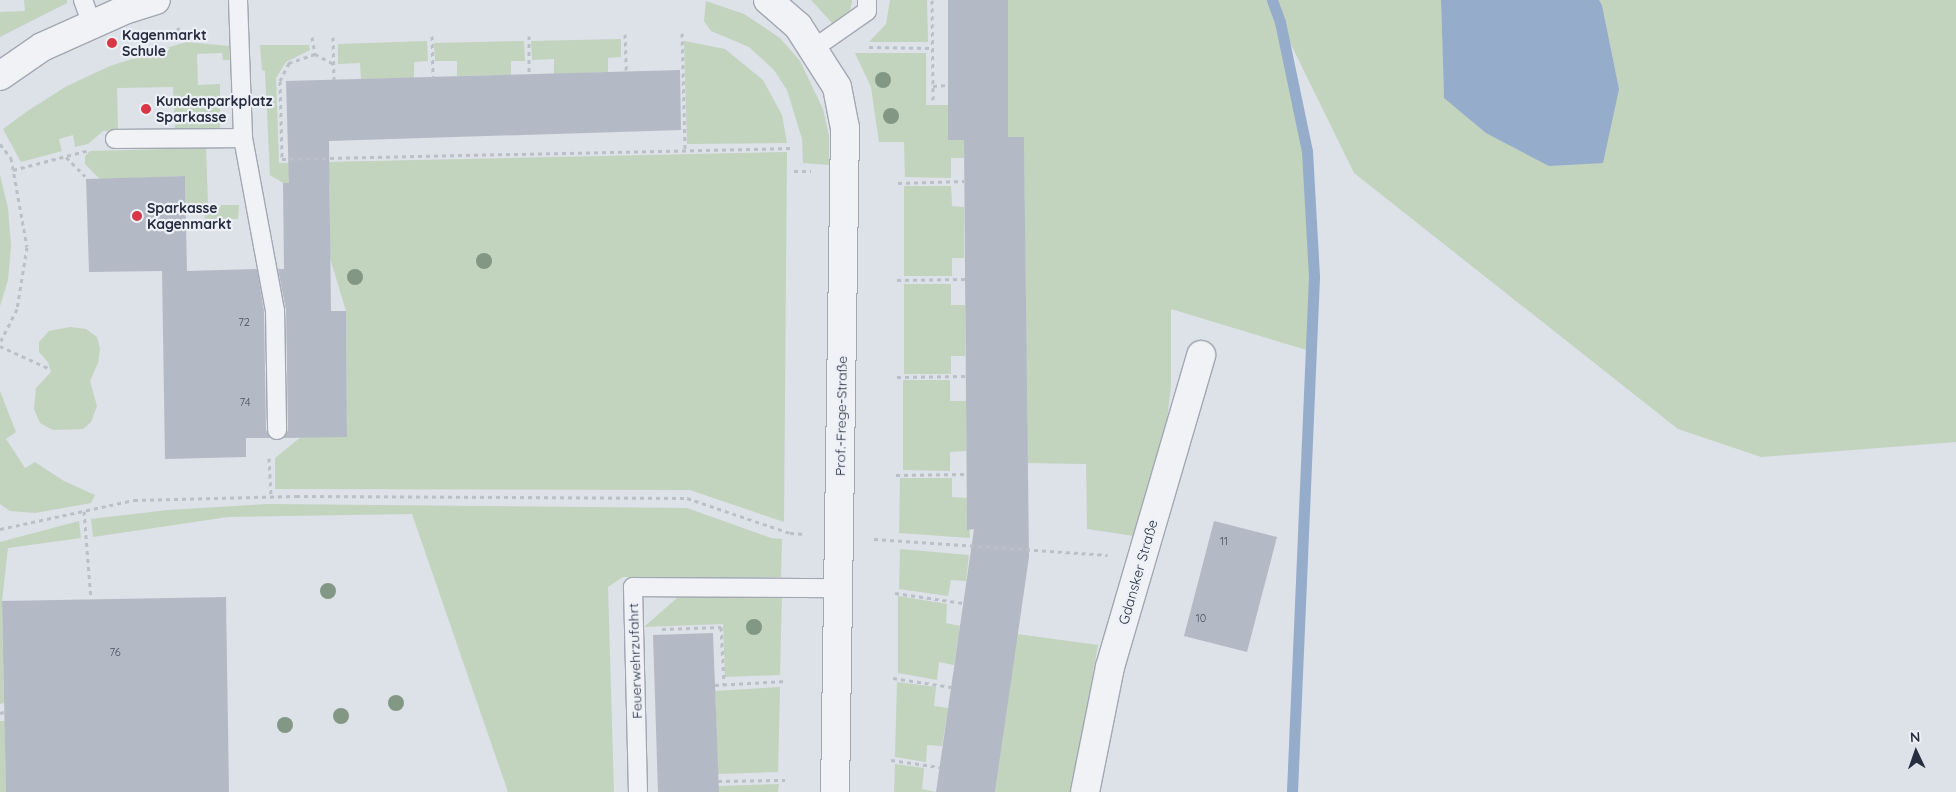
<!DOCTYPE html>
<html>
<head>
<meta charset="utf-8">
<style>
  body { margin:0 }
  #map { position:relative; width:1956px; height:792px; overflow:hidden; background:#dde1e8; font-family:Quicksand,sans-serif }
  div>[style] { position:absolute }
  .green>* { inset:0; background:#c2d3be }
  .water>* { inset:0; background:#95accb }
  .stream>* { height:11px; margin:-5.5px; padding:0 5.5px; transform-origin:5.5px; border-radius:5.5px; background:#95accb }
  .building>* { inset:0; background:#b4bac5 }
  .path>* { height:3px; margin-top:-1.5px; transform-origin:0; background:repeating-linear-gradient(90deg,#bbbfc7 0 4px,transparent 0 8px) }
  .roads { filter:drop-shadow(1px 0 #a2a7b2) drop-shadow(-1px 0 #a2a7b2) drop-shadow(0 1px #a2a7b2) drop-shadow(0 -1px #a2a7b2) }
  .lane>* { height:18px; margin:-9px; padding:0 9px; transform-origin:9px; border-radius:9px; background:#f0f2f6 }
  .street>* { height:28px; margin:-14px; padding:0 14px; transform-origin:14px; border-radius:14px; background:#f0f2f6 }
  .trees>* { width:16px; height:16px; margin:-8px; border-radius:50%; background:#829884 }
  .dots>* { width:14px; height:14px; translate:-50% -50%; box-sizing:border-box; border:2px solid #edf0f6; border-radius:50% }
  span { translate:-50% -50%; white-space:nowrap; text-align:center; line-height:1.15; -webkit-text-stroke:4.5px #edf0f6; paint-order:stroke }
  .number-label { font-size:11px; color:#4a5061 }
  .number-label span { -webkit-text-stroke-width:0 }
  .poi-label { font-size:14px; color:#262d40; font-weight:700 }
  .left { translate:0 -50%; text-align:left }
  .street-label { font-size:14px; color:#262d40 }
  .north { position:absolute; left:1891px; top:727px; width:50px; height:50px; -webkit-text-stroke:4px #edf0f6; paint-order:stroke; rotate:357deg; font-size:14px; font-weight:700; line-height:20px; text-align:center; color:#262d40 }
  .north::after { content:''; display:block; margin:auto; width:18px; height:22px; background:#262d40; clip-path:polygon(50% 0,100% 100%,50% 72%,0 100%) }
</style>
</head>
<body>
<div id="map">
  <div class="green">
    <div style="clip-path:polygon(24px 0,67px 0,67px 3px,0 37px,0 12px,25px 11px)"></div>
    <div style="clip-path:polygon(811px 0,852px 0,852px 2px,850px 10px,833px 24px)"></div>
    <div style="clip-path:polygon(890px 0,927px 0,928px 42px,869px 42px,886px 24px)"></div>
    <div style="clip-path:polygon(1008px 0,1441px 0,1444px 98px,1619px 89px,1602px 5px,1599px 0,1956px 0,1956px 442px,1761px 457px,1678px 429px,1354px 173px,1281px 24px,1307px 151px,1314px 277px,1310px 351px,1171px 309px,1171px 386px,1163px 453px,1141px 537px,1087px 529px,1086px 464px,1027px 463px,1024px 137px,1008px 137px)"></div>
    <div style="clip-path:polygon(706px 1px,744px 14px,780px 38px,800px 61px,823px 109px,829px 136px,829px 165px,803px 163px,802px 139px,787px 90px,774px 70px,749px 47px,711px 31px,704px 21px)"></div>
    <div style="clip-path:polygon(621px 39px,621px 57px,608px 58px,608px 72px,554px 74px,554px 59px,532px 60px,531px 41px)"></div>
    <div style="clip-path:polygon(427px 41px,428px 61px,414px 62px,414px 78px,361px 79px,360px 63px,338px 64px,338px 44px)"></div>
    <div style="clip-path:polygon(524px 41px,525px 61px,511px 61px,511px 75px,457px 76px,457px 61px,435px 61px,434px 43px)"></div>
    <div style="clip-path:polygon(684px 41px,725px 49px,763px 80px,782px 115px,787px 143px,687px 144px)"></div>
    <div style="clip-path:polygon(186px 42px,229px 46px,230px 60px,223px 60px,222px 53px,197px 54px,198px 85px,220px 84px,220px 129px,175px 131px,173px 87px,117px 88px,118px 130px,103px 131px,88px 144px,75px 147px,73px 135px,59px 139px,62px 151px,21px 162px,3px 129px,29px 110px,67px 86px,110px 66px)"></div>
    <div style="clip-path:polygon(260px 45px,309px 45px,310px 50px,286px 62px,276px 78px,279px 163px,787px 152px,784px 522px,690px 490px,275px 489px,275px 458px,301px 437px,347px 437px,346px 311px,330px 258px,330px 183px,283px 183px,270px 175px,265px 71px,262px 70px)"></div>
    <div style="clip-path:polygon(855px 53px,926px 53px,926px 105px,948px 105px,948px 140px,964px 140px,964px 158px,951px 158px,951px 178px,905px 177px,904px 142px,879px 142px,871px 87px)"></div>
    <div style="clip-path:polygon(206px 148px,208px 205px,239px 205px,238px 219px,205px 219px,204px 211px,186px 211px,185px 176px,100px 179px,85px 164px,85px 156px,90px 151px)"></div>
    <div style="clip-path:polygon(0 175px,8px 208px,11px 246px,8px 280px,0 306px)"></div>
    <div style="clip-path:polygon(904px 186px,951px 186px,952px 206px,964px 207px,964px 258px,952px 258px,952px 276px,904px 276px)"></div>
    <div style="clip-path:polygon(904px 284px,951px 284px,951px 305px,965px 305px,965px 356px,951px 356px,951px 374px,904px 374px)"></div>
    <div style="clip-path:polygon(70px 327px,86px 329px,97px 337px,100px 349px,98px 363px,90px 381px,97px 406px,91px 422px,83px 429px,53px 430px,40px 423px,34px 409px,36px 388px,51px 372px,48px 362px,39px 352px,39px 342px,49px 331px)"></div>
    <div style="clip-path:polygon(903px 380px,950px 380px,950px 401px,966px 401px,966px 451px,950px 452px,950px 471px,903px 470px)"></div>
    <div style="clip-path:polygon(0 391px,16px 432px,6px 439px,25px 468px,35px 462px,64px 481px,95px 495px,91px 503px,35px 513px,10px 511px,0 504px)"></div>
    <div style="clip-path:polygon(900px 478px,952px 478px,952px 497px,967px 498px,970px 538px,899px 533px)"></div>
    <div style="clip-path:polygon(268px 504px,687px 508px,771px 538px,782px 539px,781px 577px,623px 577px,608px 587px,614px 792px,508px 792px,412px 514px,228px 517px,93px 537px,91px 519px,168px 510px)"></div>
    <div style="clip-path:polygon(79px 521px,81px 538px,8px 548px,2px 601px,4px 703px,0 704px,0 542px)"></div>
    <div style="clip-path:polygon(900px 549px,969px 555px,966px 581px,951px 580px,948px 596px,899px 589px)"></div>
    <div style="clip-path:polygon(782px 596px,780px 675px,725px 677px,723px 624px,644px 627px,677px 598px)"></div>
    <div style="clip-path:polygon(898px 596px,947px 604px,946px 623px,960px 626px,954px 665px,939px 662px,937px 680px,898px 673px)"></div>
    <div style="clip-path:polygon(1017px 634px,1098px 645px,1072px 792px,995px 792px)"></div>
    <div style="clip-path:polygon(897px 682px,936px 687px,934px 706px,948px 708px,942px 746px,927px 745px,926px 762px,895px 757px)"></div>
    <div style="clip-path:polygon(780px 687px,778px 772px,718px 774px,715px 691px)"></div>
    <div style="clip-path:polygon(0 721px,5px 721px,6px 792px,0 792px)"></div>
    <div style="clip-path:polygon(895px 764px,924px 768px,922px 789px,936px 792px,894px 792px)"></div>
    <div style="clip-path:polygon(779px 784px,778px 792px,718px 792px,718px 786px)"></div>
  </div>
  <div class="water">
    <div style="clip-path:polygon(1441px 0,1599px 0,1602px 5px,1619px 89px,1603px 163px,1549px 166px,1486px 133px,1444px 98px)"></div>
  </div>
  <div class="stream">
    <div style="left:1272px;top:0;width:23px;rotate:70deg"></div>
    <div style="left:1280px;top:22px;width:132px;rotate:78.2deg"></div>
    <div style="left:1307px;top:151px;width:126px;rotate:86.8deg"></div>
    <div style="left:1314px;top:277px;width:515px;rotate:92.45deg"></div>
  </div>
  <div class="building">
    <div style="clip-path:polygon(948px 0,1008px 0,1008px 137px,1024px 137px,1029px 557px,995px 792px,936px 792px,974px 529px,967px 530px,964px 140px,948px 140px)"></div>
    <div style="clip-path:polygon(680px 70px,681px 130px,329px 141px,331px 311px,346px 311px,347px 437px,284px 438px,288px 430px,286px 310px,278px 269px,284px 269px,283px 183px,289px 183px,286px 81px)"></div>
    <div style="clip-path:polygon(185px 176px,187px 271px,257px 269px,264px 311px,266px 430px,270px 438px,246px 438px,246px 457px,165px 459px,162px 271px,89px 272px,86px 179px)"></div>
    <div style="clip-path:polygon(1214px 521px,1277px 537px,1247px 652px,1184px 636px)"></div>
    <div style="clip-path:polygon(226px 597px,229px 792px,6px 792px,2px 601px)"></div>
    <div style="clip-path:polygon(713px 633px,719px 792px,658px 792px,653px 635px)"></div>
  </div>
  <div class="path">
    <div style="left:932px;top:0;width:100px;rotate:89.4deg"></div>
    <div style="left:178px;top:27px;width:12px;rotate:85deg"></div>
    <div style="left:682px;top:33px;width:117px;rotate:88.5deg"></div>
    <div style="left:625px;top:34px;width:37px;rotate:88deg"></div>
    <div style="left:432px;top:36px;width:42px;rotate:88.6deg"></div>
    <div style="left:529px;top:36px;width:39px;rotate:90deg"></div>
    <div style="left:312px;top:37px;width:17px;rotate:80deg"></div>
    <div style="left:315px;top:54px;width:21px;rotate:28deg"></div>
    <div style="left:333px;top:37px;width:43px;rotate:88.7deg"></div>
    <div style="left:869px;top:47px;width:64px;rotate:0.9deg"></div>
    <div style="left:315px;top:54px;width:28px;rotate:161deg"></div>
    <div style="left:289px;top:63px;width:20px;rotate:117deg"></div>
    <div style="left:280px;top:81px;width:78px;rotate:88.5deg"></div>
    <div style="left:282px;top:159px;width:512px;rotate:-1.23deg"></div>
    <div style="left:933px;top:86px;width:15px;rotate:-4deg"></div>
    <div style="left:0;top:144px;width:18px;rotate:52deg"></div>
    <div style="left:11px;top:158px;width:90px;rotate:79.8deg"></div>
    <div style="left:27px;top:247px;width:63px;rotate:99.2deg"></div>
    <div style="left:17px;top:309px;width:37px;rotate:117deg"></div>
    <div style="left:66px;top:157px;width:27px;rotate:45deg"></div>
    <div style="left:13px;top:170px;width:79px;rotate:-14.7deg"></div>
    <div style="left:794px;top:171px;width:17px"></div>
    <div style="left:898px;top:183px;width:66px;rotate:-1.7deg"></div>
    <div style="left:186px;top:222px;width:44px;rotate:-1.3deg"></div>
    <div style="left:897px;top:280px;width:68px;rotate:-0.8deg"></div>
    <div style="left:0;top:346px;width:55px;rotate:24.7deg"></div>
    <div style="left:897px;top:377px;width:69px;rotate:-0.8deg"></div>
    <div style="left:269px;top:458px;width:39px;rotate:87deg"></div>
    <div style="left:896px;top:475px;width:71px;rotate:-0.8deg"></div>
    <div style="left:84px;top:511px;width:88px;rotate:85.5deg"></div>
    <div style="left:0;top:529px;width:137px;rotate:-12.2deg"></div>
    <div style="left:134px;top:500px;width:162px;rotate:-1.4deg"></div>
    <div style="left:296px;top:496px;width:391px;rotate:0.3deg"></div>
    <div style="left:687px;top:498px;width:109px;rotate:18.8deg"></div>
    <div style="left:790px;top:533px;width:15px;rotate:4deg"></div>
    <div style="left:874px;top:539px;width:234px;rotate:3.9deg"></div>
    <div style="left:895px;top:593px;width:69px;rotate:8.4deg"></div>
    <div style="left:662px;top:629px;width:59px;rotate:-1.9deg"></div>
    <div style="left:721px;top:627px;width:58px;rotate:87deg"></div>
    <div style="left:893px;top:678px;width:59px;rotate:8.8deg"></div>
    <div style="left:715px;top:685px;width:72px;rotate:-3.2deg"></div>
    <div style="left:0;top:713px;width:4px;rotate:-14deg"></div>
    <div style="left:891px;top:760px;width:49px;rotate:8.3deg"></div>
    <div style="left:718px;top:781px;width:67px;rotate:-0.9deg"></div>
  </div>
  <div class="roads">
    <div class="lane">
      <div style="left:83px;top:0;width:27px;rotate:70deg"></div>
      <div style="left:238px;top:0;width:138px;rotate:87.9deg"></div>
      <div style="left:243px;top:138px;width:175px;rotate:79.5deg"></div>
      <div style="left:275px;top:310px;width:120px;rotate:89deg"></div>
      <div style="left:813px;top:49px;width:66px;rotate:-35.1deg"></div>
      <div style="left:867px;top:11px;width:11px;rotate:-90deg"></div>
      <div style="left:115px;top:139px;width:128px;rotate:-0.4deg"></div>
      <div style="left:638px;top:792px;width:205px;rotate:-91.4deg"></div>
      <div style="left:633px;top:587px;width:206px;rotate:0.3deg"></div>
    </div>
    <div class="street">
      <div style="left:768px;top:0;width:40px;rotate:41deg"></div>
      <div style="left:798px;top:26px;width:72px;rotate:57.4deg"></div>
      <div style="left:837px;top:87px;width:42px;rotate:79deg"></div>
      <div style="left:845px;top:128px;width:664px;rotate:90.86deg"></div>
      <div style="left:0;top:76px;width:51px;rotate:-34.6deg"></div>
      <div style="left:42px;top:47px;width:93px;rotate:-24.1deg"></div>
      <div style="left:127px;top:9px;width:30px;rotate:-17deg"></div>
      <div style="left:1085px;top:792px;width:127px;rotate:-78.7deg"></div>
      <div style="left:1110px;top:667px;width:325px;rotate:-73.7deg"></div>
    </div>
  </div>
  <div class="trees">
    <div style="left:883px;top:80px"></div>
    <div style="left:891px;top:116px"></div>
    <div style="left:484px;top:261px"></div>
    <div style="left:355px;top:277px"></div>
    <div style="left:328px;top:591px"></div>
    <div style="left:754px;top:627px"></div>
    <div style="left:396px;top:703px"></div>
    <div style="left:341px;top:716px"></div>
    <div style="left:285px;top:725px"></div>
  </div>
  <div class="dots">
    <div style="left:112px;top:43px;background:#d83846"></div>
    <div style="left:146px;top:109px;background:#d83846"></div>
    <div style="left:137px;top:216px;background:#d83846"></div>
  </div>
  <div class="number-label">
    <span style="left:244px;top:322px">72</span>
    <span style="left:245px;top:402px">74</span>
    <span style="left:1224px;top:541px">11</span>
    <span style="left:1201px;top:618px">10</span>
    <span style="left:115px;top:652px">76</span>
  </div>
  <div class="poi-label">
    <span class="left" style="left:122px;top:43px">Kagenmarkt<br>Schule</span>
    <span class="left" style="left:156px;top:109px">Kundenparkplatz<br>Sparkasse</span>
    <span class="left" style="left:147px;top:216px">Sparkasse<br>Kagenmarkt</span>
  </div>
  <div class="street-label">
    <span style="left:841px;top:416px;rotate:-89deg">Prof.-Frege-Straße</span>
    <span style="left:1138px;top:572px;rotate:-74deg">Gdansker Straße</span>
    <span style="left:635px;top:661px;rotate:-92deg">Feuerwehrzufahrt</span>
  </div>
  <div class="north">N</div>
</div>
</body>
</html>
